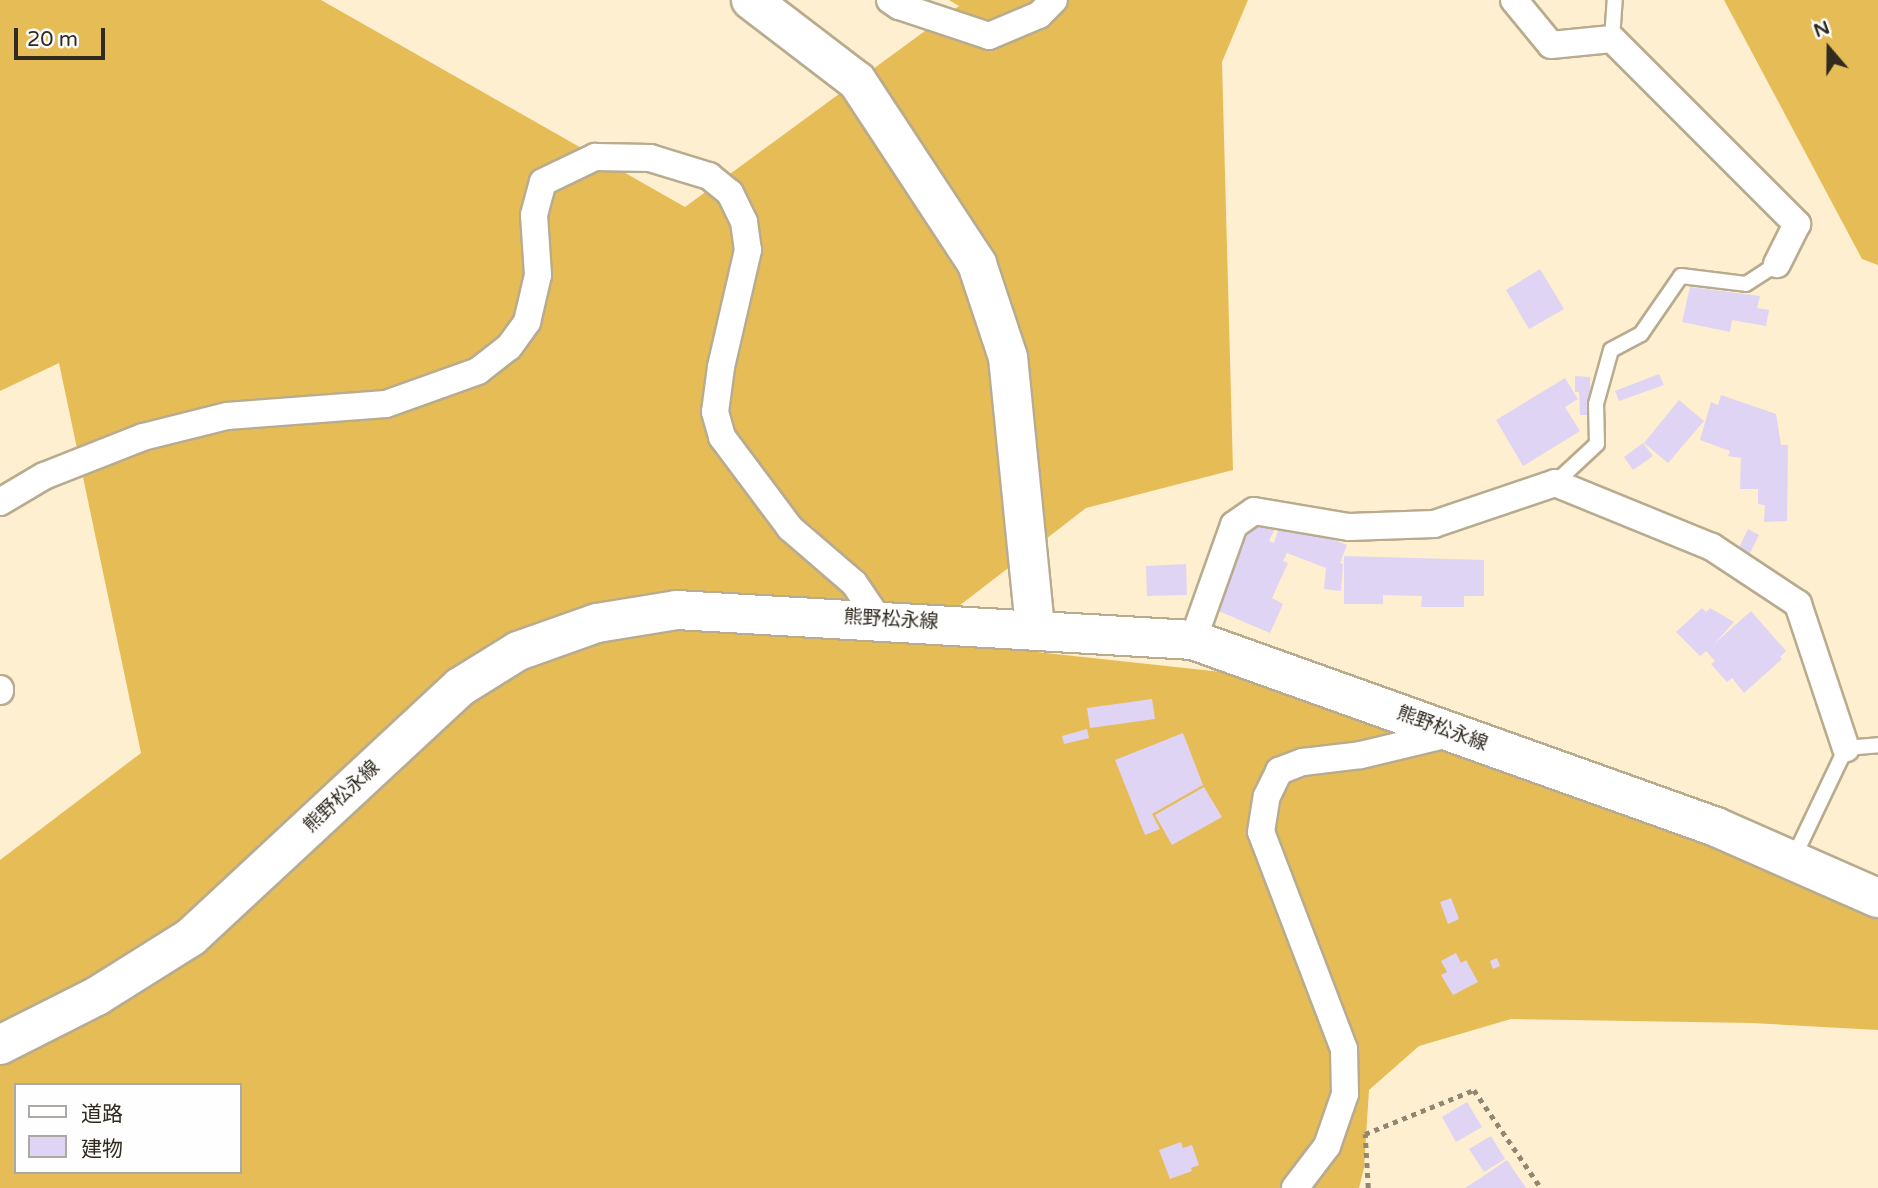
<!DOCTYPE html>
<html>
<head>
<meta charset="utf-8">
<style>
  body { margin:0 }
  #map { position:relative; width:1878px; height:1188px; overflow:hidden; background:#fdefd0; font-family:"Varela Round","Noto Sans JP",sans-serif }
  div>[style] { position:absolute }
  .forest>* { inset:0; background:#e6bc57 }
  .building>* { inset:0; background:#dfd4f3 }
  .path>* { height:4.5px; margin-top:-2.25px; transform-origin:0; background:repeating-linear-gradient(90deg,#908772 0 5px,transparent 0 10px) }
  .roads { filter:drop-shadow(2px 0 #b8ab8e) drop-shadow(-2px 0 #b8ab8e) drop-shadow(0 2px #b8ab8e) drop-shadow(0 -2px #b8ab8e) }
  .lane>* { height:14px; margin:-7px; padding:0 7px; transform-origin:7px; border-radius:7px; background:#fff }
  .street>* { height:26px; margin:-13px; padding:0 13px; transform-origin:13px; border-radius:13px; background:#fff }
  .secondary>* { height:38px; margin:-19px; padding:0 19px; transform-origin:19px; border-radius:19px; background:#fff }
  span { translate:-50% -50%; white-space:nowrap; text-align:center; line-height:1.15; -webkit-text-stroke:6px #fefefe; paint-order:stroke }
  .street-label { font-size:19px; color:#302a1f }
  .legend { position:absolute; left:14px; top:1083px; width:228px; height:91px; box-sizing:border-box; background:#fefefe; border:2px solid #aca9a5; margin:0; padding:9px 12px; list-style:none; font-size:21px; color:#302a1f }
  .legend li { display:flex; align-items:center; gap:14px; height:35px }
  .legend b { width:35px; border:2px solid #aca9a5 }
  .north { position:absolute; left:1794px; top:14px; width:70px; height:70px; -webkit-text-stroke:5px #fefefe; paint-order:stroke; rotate:340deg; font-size:19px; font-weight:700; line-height:28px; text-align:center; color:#302a1f }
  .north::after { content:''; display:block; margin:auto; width:24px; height:32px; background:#302a1f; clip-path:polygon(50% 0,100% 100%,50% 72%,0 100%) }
  .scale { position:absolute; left:14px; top:28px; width:91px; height:32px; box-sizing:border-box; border:4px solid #302a1f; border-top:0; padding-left:9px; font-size:21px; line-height:24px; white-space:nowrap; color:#302a1f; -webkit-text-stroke:5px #fefefe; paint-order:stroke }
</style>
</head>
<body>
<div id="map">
  <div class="forest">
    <div style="clip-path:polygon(evenodd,0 0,321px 0,685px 207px,959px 6px,949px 0,1248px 0,1222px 62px,1233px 470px,1086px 508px,916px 639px,1268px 677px,1655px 821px,1878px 916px,1878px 1030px,1753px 1023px,1511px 1019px,1419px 1046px,1369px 1090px,1364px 1168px,1359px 1188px,0 1188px,0 860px,141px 753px,59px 363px,0 391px,0 0,16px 1085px,240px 1085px,240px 1172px,16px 1172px,16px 1085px)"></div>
    <div style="clip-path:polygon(1724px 0,1878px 0,1878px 265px,1862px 259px)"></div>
  </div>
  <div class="building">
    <div style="clip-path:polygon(1540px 269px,1564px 309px,1529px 329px,1506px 290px)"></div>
    <div style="clip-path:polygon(1690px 287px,1760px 296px,1757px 308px,1769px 310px,1766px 326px,1732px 320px,1730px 332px,1682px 322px)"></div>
    <div style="clip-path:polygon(1659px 374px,1664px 385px,1619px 401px,1615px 391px)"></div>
    <div style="clip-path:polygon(1575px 376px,1590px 377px,1591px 415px,1580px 415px,1579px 392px,1575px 392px)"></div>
    <div style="clip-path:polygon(1565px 378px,1578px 399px,1565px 407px,1580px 431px,1523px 466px,1496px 420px)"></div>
    <div style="clip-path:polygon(1721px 395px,1776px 414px,1781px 445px,1788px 445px,1787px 521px,1764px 522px,1765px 505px,1758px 504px,1758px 489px,1740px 489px,1741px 458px,1728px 456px,1730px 451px,1700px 440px,1711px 402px,1718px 405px)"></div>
    <div style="clip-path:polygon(1679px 400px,1704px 421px,1668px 463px,1644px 443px)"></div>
    <div style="clip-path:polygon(1643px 443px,1653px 456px,1633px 470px,1624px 457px)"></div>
    <div style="clip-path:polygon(1250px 521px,1279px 521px,1269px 541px,1274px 543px,1280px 524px,1298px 526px,1347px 545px,1340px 563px,1343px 564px,1341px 591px,1324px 589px,1326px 568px,1287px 553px,1283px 561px,1288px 563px,1272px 598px,1283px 604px,1270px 633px,1214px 609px)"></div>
    <div style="clip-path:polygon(1748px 529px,1759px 535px,1749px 555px,1738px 550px)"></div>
    <div style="clip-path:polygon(1344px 556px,1484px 560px,1484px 596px,1464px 596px,1464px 607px,1421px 607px,1422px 596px,1383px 595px,1383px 604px,1344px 604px)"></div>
    <div style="clip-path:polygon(1186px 564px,1187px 595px,1147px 596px,1146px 566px)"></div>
    <div style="clip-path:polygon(1702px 608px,1706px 612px,1710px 608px,1734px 622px,1714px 644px,1751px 611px,1786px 651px,1780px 657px,1782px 659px,1744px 693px,1732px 678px,1727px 682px,1711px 664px,1715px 661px,1706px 651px,1700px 656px,1676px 632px)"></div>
    <div style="clip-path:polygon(1152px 699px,1155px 719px,1090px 728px,1087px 708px)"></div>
    <div style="clip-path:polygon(1087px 729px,1089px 738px,1064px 744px,1062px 736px)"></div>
    <div style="clip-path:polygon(1183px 733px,1203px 785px,1152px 814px,1160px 829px,1145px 835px,1115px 760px)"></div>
    <div style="clip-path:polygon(1204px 787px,1222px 817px,1172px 845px,1155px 815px)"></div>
    <div style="clip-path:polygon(1451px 898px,1459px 919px,1448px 924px,1440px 902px)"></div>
    <div style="clip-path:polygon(1456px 953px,1461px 963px,1466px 960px,1478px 982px,1453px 995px,1441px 975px,1447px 972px,1441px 961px)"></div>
    <div style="clip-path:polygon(1497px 958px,1500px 966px,1493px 969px,1490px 961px)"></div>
    <div style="clip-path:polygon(1467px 1102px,1482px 1127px,1456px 1142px,1442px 1117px)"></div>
    <div style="clip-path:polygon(1491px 1136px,1505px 1159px,1484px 1172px,1469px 1149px)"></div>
    <div style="clip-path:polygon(1181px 1142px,1183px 1148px,1192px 1145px,1199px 1165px,1191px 1168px,1192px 1171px,1170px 1179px,1159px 1150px)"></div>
    <div style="clip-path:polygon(1507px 1160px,1526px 1188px,1465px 1188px,1479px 1179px)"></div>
  </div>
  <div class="path">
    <div style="left:1368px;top:1188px;width:54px;rotate:-93.2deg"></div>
    <div style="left:1365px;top:1134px;width:118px;rotate:-22deg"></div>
    <div style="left:1474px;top:1090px;width:119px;rotate:55.6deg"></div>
  </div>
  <div class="roads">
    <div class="lane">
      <div style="left:1612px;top:39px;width:39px;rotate:-86deg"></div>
      <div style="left:1555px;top:483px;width:57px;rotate:-42.9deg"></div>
      <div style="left:1597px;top:444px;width:40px;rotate:-91.4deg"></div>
      <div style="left:1596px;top:404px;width:56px;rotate:-74.5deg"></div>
      <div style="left:1611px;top:350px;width:34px;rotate:-28deg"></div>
      <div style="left:1641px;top:334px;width:70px;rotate:-55.4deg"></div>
      <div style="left:1681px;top:276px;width:65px;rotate:7deg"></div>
      <div style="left:1746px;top:284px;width:37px;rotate:-33deg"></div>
      <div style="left:1793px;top:859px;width:123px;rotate:-64.5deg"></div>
      <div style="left:1846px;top:748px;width:32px;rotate:-5deg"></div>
    </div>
    <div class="street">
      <div style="left:890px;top:0;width:11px;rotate:34deg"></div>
      <div style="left:899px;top:6px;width:95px;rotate:18.4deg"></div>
      <div style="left:989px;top:36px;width:54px;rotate:-22.8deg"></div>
      <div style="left:1039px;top:15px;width:21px;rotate:-45deg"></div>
      <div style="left:1514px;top:0;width:58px;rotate:50.6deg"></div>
      <div style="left:1551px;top:45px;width:61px;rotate:-5.6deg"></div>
      <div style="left:1612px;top:39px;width:262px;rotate:45deg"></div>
      <div style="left:1797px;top:224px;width:45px;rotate:116.6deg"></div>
      <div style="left:0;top:502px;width:51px;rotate:-30.6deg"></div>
      <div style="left:44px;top:476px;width:106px;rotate:-21.5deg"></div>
      <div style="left:143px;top:437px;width:87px;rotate:-14deg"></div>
      <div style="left:227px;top:416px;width:159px;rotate:-4.3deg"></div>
      <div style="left:386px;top:404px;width:98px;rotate:-19.7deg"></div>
      <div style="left:478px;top:371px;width:39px;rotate:-38deg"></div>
      <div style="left:509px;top:347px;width:31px;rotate:-54deg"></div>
      <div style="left:527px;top:322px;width:48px;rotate:-76.8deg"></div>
      <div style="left:538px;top:275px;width:60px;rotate:-93.8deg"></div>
      <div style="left:534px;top:215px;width:34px;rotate:-75deg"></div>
      <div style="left:543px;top:182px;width:58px;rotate:-25.7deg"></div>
      <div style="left:595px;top:157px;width:55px;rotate:1deg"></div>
      <div style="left:650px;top:158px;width:62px;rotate:17deg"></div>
      <div style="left:709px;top:176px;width:27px;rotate:39deg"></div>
      <div style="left:730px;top:193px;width:32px;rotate:64deg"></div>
      <div style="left:744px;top:222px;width:28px;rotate:82deg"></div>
      <div style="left:748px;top:250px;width:120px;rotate:103deg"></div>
      <div style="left:721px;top:367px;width:45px;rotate:97.6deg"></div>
      <div style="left:715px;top:412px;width:26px;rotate:74deg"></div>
      <div style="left:722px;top:437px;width:114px;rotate:53.2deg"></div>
      <div style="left:790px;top:528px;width:84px;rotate:40.7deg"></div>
      <div style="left:854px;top:583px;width:45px;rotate:56deg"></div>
      <div style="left:1193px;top:640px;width:122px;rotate:-70.4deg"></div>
      <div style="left:1234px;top:525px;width:24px;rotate:-35deg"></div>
      <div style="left:1254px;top:511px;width:96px;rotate:9.6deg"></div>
      <div style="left:1349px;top:527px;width:85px;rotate:-2deg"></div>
      <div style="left:1434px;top:524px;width:128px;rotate:-18.7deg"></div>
      <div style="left:1555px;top:483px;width:170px;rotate:22.2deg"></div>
      <div style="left:1712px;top:547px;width:103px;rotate:33.5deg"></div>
      <div style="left:1798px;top:604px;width:152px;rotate:71.6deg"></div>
      <div style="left:0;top:689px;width:2px;rotate:90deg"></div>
      <div style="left:1295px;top:1188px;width:53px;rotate:-52.7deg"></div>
      <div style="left:1327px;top:1146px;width:55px;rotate:-70.9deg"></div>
      <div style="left:1345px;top:1094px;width:45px;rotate:-91.3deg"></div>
      <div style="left:1344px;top:1049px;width:232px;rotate:-110.9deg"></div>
      <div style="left:1261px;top:832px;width:36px;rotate:-81deg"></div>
      <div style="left:1267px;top:796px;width:28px;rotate:-64deg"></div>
      <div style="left:1279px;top:771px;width:26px;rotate:-21deg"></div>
      <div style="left:1303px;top:762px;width:58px;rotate:-6.9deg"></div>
      <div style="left:1361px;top:755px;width:95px;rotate:-13.4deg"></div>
    </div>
    <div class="secondary">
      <div style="left:751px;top:0;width:133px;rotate:37.4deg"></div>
      <div style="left:857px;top:81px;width:219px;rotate:56.7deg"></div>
      <div style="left:977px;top:264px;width:98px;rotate:71.6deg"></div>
      <div style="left:1008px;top:357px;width:273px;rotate:84.3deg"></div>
      <div style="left:0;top:1045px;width:109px;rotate:-26.8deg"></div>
      <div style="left:97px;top:996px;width:111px;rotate:-32.1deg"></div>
      <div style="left:191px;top:937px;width:367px;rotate:-42.9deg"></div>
      <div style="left:460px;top:687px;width:68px;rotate:-31.8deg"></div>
      <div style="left:518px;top:651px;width:84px;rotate:-19.5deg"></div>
      <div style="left:597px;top:623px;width:81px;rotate:-9.2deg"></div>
      <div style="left:677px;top:610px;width:517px;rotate:3.33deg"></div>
      <div style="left:1193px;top:640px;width:555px;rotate:19.67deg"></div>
      <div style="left:1716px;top:827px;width:177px;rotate:23.7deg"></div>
    </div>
  </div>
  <div class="street-label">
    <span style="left:891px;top:620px;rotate:3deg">熊野松永線</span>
    <span style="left:1442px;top:729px;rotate:20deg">熊野松永線</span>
    <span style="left:342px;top:797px;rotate:-43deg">熊野松永線</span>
  </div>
  <ul class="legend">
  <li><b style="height:9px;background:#fff"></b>道路</li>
  <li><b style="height:19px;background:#dfd4f3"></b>建物</li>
  </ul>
  <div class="north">N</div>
  <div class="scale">20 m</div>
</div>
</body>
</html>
